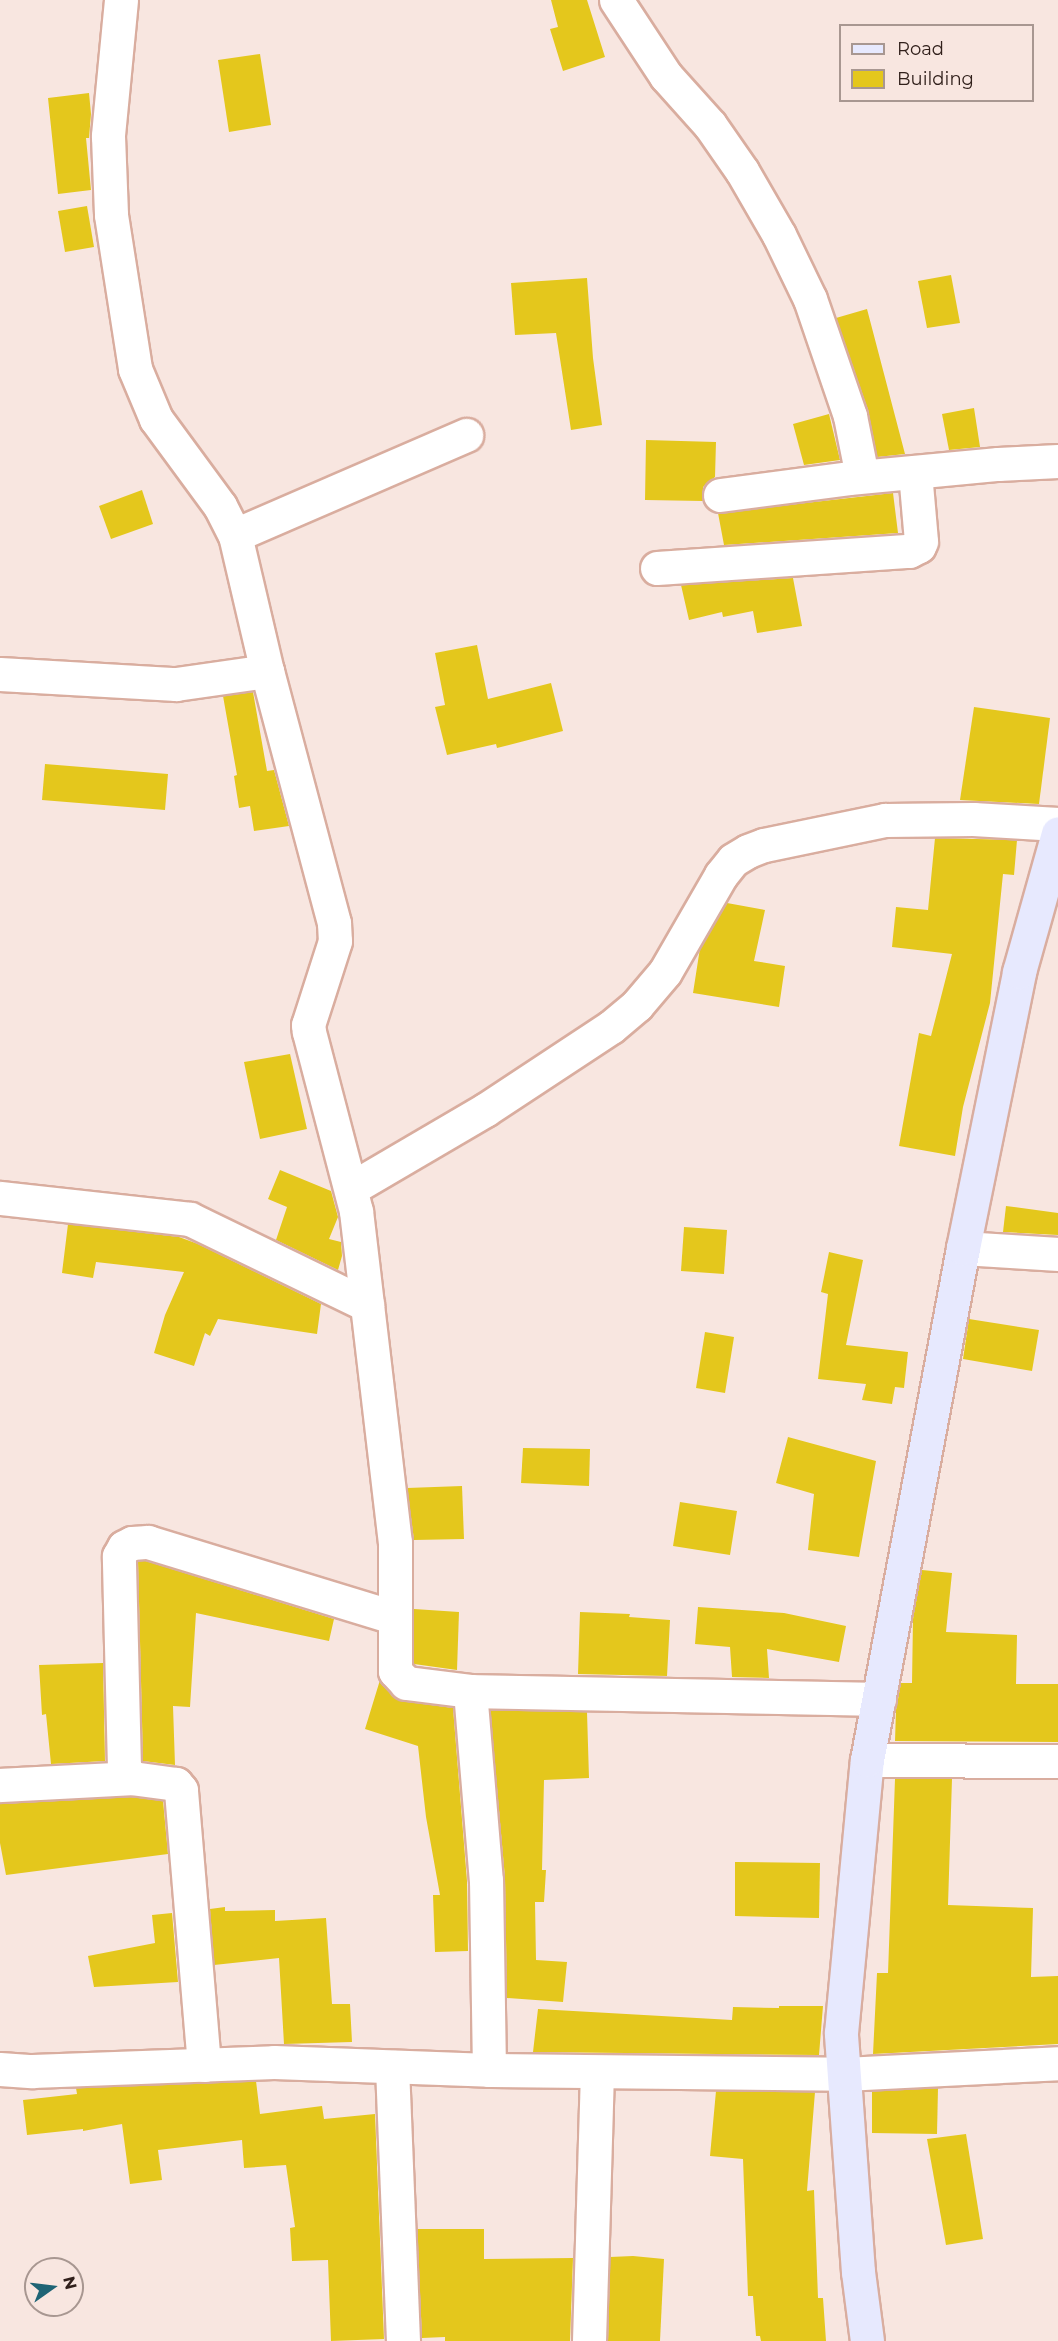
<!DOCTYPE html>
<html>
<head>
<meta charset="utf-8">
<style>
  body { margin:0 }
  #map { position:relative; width:1058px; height:2341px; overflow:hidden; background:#f8e6e0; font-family:Montserrat,sans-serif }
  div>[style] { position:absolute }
  .building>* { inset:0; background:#e4c71c }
  .roads { filter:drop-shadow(2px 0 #d9ad9f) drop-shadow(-2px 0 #d9ad9f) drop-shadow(0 2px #d9ad9f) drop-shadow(0 -2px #d9ad9f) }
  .minor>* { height:33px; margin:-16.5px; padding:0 16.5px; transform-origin:16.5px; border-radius:16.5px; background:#fff }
  .secondary>* { height:33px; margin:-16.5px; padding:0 16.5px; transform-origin:16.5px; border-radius:16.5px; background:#e7e9fe }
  span { translate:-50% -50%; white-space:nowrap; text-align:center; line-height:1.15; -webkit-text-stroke:5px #f8e6e0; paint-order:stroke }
  .legend { position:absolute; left:839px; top:24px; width:195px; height:78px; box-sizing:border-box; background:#f8e6e0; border:2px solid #a89791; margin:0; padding:8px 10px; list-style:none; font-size:18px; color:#31201b }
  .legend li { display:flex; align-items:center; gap:12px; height:30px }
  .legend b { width:30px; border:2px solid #a89791 }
  .north { position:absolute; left:24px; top:2257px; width:60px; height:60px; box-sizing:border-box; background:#f8e6e0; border:2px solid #a89791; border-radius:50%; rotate:76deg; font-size:16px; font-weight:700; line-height:24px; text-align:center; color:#31201b }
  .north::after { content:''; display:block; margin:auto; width:21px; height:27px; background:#1f6475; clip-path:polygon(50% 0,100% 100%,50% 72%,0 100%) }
</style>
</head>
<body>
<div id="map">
  <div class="building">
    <div style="clip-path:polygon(551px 0,587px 0,605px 57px,563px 71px,550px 29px,558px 27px)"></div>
    <div style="clip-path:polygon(260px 54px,271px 125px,229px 132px,218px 60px)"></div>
    <div style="clip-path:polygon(89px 93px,91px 114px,89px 138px,86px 138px,91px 190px,58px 194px,48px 98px)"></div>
    <div style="clip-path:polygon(87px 206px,94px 247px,65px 252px,58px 211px)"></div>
    <div style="clip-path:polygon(951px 275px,960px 323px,927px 328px,918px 281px)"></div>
    <div style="clip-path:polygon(587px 278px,593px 358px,602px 425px,571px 430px,556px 333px,515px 335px,511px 283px)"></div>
    <div style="clip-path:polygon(867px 309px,905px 454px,877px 457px,868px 410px,836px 318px)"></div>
    <div style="clip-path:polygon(974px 408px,980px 447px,949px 450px,942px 414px)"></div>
    <div style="clip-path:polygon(829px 414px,840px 460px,804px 465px,793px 424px)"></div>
    <div style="clip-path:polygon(646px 440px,716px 442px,715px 477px,703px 487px,703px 501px,645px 500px)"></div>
    <div style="clip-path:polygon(142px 490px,153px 524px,111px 539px,99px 506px)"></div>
    <div style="clip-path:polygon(893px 493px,898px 533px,724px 545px,718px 513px)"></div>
    <div style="clip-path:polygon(793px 578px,802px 626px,757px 633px,753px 611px,723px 617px,722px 612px,689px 620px,681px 585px)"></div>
    <div style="clip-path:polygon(477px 645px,488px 699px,551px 683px,563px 731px,497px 748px,496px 744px,447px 755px,435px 707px,445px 705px,435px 653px)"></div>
    <div style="clip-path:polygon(253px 692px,267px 771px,274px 770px,289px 826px,254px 831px,250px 806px,239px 808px,234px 776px,237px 775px,223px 696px)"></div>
    <div style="clip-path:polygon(974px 707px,1050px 718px,1039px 804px,960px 800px)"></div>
    <div style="clip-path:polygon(45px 764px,168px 774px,165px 810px,42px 800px)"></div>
    <div style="clip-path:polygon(935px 838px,1017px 840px,1014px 875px,1003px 874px,990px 1003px,963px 1107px,955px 1156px,899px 1146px,919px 1033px,931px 1036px,952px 954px,892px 947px,896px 907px,928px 910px)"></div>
    <div style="clip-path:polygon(727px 903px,765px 910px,754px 961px,785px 966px,779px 1007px,693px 993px,700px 948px)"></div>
    <div style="clip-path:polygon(290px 1054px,307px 1129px,260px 1139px,244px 1062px)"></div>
    <div style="clip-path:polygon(280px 1170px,331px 1191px,338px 1217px,329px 1239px,341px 1242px,342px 1256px,338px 1270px,276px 1240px,287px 1207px,268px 1199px)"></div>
    <div style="clip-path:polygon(1006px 1206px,1058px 1213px,1058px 1235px,1003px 1232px)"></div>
    <div style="clip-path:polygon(68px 1224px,179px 1237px,198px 1244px,321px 1304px,317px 1334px,218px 1319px,210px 1336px,205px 1333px,194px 1366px,154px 1353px,165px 1315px,184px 1272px,96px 1262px,93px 1278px,62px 1273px)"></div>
    <div style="clip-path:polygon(684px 1227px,727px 1230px,724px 1274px,681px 1271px)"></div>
    <div style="clip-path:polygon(829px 1252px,863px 1260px,846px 1345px,908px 1352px,904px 1388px,895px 1387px,892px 1404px,862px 1400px,866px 1384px,818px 1379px,828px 1294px,821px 1292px)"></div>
    <div style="clip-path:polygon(969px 1319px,1039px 1330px,1032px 1371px,963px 1359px)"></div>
    <div style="clip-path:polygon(705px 1332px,734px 1337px,725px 1393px,696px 1388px)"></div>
    <div style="clip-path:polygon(788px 1437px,876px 1461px,859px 1557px,808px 1550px,814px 1494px,776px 1483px)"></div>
    <div style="clip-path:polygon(523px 1448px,590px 1449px,589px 1486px,521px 1483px)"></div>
    <div style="clip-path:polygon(462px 1486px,464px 1539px,414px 1540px,407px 1488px)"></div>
    <div style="clip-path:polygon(680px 1502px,737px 1511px,730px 1555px,673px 1546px)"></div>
    <div style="clip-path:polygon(138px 1561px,146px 1561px,334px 1619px,329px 1641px,196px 1613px,190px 1707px,173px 1706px,175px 1765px,143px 1761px)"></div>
    <div style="clip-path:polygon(922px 1570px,952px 1573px,946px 1632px,1017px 1635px,1016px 1684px,1058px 1684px,1058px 1742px,895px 1741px,896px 1710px,901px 1683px,912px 1683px,913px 1619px)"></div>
    <div style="clip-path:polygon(698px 1607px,784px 1613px,846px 1626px,839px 1662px,767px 1649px,769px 1678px,732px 1677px,730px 1647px,695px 1644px)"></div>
    <div style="clip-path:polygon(414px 1609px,459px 1612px,457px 1670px,414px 1664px)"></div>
    <div style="clip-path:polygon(580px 1612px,630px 1614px,629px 1617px,670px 1620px,667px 1676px,578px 1674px)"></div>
    <div style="clip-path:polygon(103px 1663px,105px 1761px,51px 1764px,46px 1714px,42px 1715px,39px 1665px)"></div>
    <div style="clip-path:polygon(380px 1680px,392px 1696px,403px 1701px,453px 1708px,467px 1881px,468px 1951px,435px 1952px,433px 1895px,440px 1895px,426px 1817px,418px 1746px,365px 1729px)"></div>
    <div style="clip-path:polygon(490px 1710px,587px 1712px,589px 1778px,544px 1780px,542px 1870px,546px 1870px,544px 1902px,535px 1902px,536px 1960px,567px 1962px,563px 2002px,507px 1998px,505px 1878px)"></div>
    <div style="clip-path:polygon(895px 1779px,952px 1779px,948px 1905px,1033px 1908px,1031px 1977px,1058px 1976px,1058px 2044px,873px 2054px,877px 1973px,888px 1973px)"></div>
    <div style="clip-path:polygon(131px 1797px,163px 1801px,168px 1854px,6px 1875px,0 1843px,0 1804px)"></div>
    <div style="clip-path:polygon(735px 1862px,820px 1863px,819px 1918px,735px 1916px)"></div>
    <div style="clip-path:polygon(225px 1907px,225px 1911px,275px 1910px,275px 1921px,326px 1918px,332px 2004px,350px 2004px,352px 2042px,284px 2044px,279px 1958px,214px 1965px,210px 1909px)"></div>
    <div style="clip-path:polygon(172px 1913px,178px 1982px,94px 1987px,88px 1956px,155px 1943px,152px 1915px)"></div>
    <div style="clip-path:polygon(779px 2006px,823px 2006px,819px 2055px,533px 2052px,538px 2009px,732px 2020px,733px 2007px,779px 2008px)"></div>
    <div style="clip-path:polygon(256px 2081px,260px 2114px,322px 2106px,324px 2119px,375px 2114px,384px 2339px,331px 2341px,328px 2260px,292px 2261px,290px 2228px,295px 2227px,286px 2165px,244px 2168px,242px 2140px,158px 2150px,162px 2180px,130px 2184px,122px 2124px,83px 2131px,83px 2129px,27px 2135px,23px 2100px,77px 2094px,76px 2088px)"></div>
    <div style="clip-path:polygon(938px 2088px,937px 2134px,872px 2133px,872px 2091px)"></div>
    <div style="clip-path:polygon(716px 2091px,815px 2092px,807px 2191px,814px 2190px,818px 2298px,823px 2298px,826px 2341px,761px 2341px,760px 2336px,756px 2336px,753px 2296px,748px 2296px,743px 2159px,710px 2156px)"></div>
    <div style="clip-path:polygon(966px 2134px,983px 2239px,946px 2245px,927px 2139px)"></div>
    <div style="clip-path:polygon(417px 2229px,484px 2229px,484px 2259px,573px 2258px,570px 2341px,445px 2341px,445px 2337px,422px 2338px)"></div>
    <div style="clip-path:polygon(633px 2256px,664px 2259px,660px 2341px,608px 2341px,610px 2257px)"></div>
  </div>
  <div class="roads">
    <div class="minor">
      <div style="left:121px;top:0;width:137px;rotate:95.5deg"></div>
      <div style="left:108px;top:136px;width:79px;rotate:87.8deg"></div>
      <div style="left:111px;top:215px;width:156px;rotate:81.1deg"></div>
      <div style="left:135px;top:369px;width:54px;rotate:67.2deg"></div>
      <div style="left:156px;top:419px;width:108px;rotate:53.7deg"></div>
      <div style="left:220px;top:506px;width:33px;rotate:63deg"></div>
      <div style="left:235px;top:535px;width:140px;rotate:76.8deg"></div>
      <div style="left:267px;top:671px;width:261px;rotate:75.1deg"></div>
      <div style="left:334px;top:923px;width:18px;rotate:87deg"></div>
      <div style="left:335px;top:941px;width:88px;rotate:107.8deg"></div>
      <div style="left:308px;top:1025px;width:7px;rotate:82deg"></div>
      <div style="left:309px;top:1032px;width:185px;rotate:75.3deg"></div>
      <div style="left:356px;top:1211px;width:333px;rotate:83.3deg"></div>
      <div style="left:395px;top:1542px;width:129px;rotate:90deg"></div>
      <div style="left:395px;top:1671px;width:16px;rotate:47deg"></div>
      <div style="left:406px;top:1683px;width:64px;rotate:7.1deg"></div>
      <div style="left:470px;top:1691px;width:190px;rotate:85.2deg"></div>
      <div style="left:486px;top:1880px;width:190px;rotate:89.1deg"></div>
      <div style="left:616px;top:0;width:91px;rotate:56.7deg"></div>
      <div style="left:666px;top:76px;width:66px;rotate:48.1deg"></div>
      <div style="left:710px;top:125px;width:56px;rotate:55.2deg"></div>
      <div style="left:742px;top:171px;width:74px;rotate:60deg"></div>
      <div style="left:779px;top:235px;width:71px;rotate:64.2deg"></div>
      <div style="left:810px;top:299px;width:124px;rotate:71.1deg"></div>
      <div style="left:850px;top:416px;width:61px;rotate:78.7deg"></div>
      <div style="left:720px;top:495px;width:130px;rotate:-7.5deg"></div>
      <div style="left:849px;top:478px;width:150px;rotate:-5.4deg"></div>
      <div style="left:998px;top:464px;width:60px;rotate:-2.9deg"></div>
      <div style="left:235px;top:535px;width:252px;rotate:-23.4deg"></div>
      <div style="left:657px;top:568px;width:253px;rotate:-3.9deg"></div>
      <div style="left:909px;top:551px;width:11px;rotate:-27deg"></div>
      <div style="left:919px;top:546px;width:5px;rotate:-68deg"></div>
      <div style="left:921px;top:541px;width:69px;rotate:-95deg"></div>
      <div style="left:0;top:674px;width:176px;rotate:3.3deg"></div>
      <div style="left:176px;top:684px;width:92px;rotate:-8.1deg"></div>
      <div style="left:352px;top:1188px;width:154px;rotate:-30.4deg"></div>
      <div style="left:485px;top:1110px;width:151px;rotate:-33.4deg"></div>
      <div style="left:611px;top:1027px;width:34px;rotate:-40deg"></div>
      <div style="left:637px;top:1005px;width:43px;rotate:-49.7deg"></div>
      <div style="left:665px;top:972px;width:112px;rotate:-60deg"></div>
      <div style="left:721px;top:875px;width:19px;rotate:-51deg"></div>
      <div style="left:733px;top:860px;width:17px;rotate:-31deg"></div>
      <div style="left:748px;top:851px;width:17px;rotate:-21deg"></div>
      <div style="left:764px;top:845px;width:124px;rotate:-11.7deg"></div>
      <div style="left:885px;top:820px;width:88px;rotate:-0.7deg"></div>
      <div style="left:973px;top:819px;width:85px;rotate:3.4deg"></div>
      <div style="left:0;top:1198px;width:191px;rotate:6.3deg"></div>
      <div style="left:190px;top:1219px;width:197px;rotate:25.9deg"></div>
      <div style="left:963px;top:1248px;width:95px;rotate:3.6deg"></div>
      <div style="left:470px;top:1691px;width:409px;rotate:1.1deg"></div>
      <div style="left:867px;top:1760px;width:191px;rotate:0.3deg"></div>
      <div style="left:0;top:1785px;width:132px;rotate:-3deg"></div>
      <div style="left:204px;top:2065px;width:276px;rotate:-94.8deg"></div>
      <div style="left:181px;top:1790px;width:8px;rotate:-130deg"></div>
      <div style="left:176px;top:1784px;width:44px;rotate:-172.2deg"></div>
      <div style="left:132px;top:1778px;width:13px;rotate:-129deg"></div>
      <div style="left:124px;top:1768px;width:212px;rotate:-91.4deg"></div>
      <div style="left:119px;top:1556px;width:10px;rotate:-61deg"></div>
      <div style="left:124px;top:1547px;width:9px;rotate:-27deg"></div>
      <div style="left:132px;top:1543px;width:16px;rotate:-4deg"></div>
      <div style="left:148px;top:1542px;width:256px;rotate:17deg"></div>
      <div style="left:392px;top:2067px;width:274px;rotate:87.7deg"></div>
      <div style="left:0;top:2069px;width:32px;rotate:4deg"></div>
      <div style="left:32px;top:2071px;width:242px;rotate:-2.1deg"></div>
      <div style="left:274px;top:2062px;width:215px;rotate:2.1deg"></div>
      <div style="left:489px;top:2070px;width:355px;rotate:0.6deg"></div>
      <div style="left:844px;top:2074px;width:214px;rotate:-2.9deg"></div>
      <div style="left:589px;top:2341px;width:269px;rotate:-88.3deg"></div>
    </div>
    <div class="secondary">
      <div style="left:867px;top:2341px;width:70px;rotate:-97.4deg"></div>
      <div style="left:858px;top:2272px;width:240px;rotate:-94.1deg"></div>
      <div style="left:841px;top:2033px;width:274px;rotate:-84.6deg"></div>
      <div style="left:867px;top:1760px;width:521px;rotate:-79.38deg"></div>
      <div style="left:963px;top:1248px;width:282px;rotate:-78.5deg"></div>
      <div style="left:1019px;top:972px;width:144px;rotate:-74.3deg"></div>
    </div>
  </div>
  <ul class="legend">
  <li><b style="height:8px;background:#e7e9fe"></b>Road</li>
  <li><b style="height:16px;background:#e4c71c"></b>Building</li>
  </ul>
  <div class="north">N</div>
</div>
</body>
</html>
